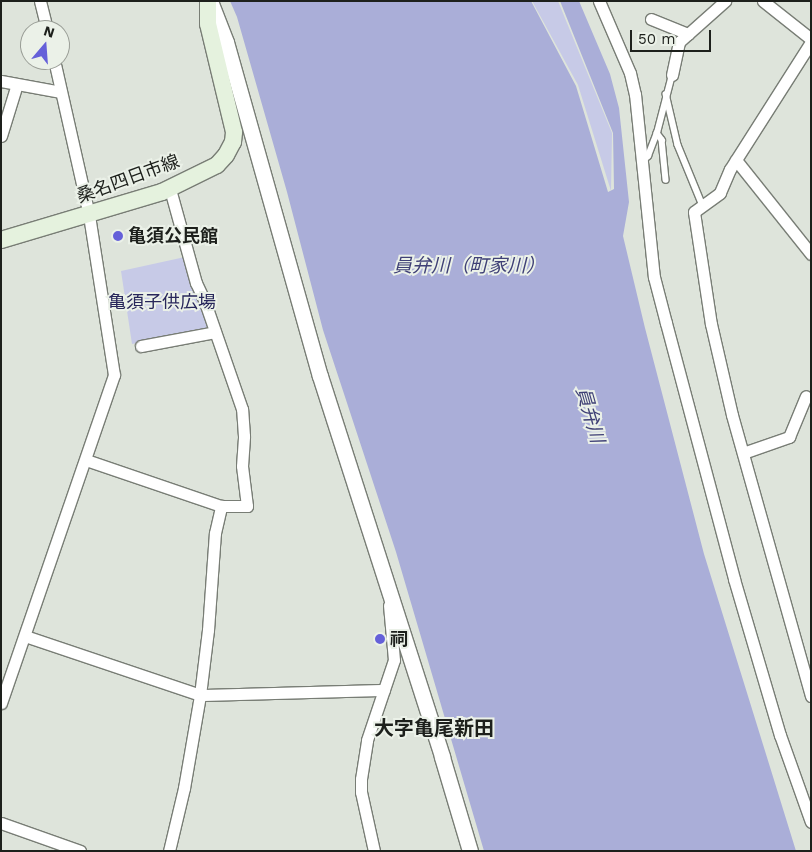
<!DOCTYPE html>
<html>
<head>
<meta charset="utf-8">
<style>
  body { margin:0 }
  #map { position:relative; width:812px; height:852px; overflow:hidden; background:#dee4db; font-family:"Work Sans","Noto Sans JP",sans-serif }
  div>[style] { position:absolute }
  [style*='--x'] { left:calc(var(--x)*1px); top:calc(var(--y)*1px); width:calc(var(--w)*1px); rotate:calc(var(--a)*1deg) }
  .green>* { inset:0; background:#c7cae7 }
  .water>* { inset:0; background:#aaaed8 }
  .roads { filter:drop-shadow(1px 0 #787d75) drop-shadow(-1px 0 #787d75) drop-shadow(0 1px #787d75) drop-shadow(0 -1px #787d75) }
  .service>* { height:5.5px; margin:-2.75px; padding:0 2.75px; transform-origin:2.75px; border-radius:2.75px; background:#fff }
  .minor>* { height:11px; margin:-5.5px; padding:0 5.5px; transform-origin:5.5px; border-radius:5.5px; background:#fff }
  .tertiary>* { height:15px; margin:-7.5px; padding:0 7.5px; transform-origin:7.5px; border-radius:7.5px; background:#fff }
  .secondary>* { height:16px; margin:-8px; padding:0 8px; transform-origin:8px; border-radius:8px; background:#e5f2de }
  .dots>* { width:14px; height:14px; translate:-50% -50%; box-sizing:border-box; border:2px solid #ebf1e8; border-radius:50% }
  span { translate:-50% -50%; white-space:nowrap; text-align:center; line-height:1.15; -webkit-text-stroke:4px #ebf1e8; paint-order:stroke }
  .street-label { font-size:18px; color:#1d201c }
  .poi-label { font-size:18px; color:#1d201c; font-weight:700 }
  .left { translate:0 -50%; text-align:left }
  .park-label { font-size:18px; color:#28275b }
  .water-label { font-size:19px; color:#3f4076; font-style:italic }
  .quarter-label { font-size:20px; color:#1d201c; font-weight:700 }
  .frame { position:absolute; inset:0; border:2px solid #1d201c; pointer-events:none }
  .north { position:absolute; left:20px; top:20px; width:50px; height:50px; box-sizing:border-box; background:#ebf1e8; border:1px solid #999d96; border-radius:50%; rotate:18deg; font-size:14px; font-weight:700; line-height:20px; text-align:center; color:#1d201c }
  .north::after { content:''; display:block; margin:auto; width:18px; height:22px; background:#6560d9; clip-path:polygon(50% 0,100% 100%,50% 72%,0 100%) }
  .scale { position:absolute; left:630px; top:30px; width:81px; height:22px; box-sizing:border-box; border:2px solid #1d201c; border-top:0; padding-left:6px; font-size:15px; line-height:18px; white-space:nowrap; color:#1d201c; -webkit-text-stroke:4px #ebf1e8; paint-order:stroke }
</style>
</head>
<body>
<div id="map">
  <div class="green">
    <div style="clip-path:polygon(532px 1px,558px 1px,612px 133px,611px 191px,578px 85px)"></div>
    <div style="clip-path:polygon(185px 257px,209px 324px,205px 330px,132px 344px,121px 271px)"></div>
  </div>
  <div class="water">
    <div style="clip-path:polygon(230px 1px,531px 1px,576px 86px,608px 192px,614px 189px,613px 133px,560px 1px,579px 1px,610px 74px,619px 108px,629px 202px,623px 236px,645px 328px,704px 554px,796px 851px,484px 851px,396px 552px,323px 330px,287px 192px,237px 17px)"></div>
  </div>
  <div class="roads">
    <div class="service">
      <div style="--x:666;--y:94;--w:52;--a:76.8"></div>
      <div style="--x:678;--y:145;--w:66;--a:67.7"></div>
      <div style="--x:657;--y:133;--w:9;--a:54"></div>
      <div style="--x:662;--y:140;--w:40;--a:84.3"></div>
      <div style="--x:643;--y:161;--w:7;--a:-45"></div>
      <div style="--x:648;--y:156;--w:25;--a:-69"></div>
      <div style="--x:657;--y:133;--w:60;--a:-75.5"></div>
    </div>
    <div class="minor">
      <div style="--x:40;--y:1;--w:30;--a:76"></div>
      <div style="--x:599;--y:1;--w:78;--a:66.7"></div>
      <div style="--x:630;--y:73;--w:22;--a:77"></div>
      <div style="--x:635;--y:94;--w:184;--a:84.1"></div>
      <div style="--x:654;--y:277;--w:48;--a:75.4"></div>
      <div style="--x:666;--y:323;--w:265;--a:75.1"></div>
      <div style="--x:734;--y:579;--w:163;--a:73.6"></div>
      <div style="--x:780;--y:735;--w:92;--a:70.4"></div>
      <div style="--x:763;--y:1;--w:61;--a:38.4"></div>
      <div style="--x:651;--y:19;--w:40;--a:22"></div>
      <div style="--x:688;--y:34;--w:50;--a:-41.7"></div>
      <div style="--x:811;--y:42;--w:151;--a:122.5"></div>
      <div style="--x:730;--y:169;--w:26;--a:113"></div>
      <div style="--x:720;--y:193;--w:32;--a:144"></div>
      <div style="--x:694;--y:212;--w:113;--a:81.4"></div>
      <div style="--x:711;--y:324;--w:93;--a:77"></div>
      <div style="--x:732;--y:415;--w:292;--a:74.3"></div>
      <div style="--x:672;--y:75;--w:34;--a:-78"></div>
      <div style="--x:679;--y:42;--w:12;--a:-42"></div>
      <div style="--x:1;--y:81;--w:61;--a:10.4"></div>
      <div style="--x:1;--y:136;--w:54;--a:-72.9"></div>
      <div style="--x:736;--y:160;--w:120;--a:51.4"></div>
      <div style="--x:141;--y:346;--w:75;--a:-10.7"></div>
      <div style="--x:743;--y:453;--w:49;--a:-19.2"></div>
      <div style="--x:789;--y:437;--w:44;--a:-67.5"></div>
      <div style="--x:86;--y:460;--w:143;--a:18.8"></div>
      <div style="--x:221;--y:506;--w:26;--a:0"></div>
      <div style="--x:247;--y:506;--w:40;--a:-97.1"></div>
      <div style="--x:242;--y:466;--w:30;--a:-86"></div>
      <div style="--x:244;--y:436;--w:27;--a:-94"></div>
      <div style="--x:242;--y:409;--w:113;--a:-109.1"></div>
      <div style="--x:205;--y:302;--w:21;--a:-115"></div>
      <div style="--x:196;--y:283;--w:98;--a:-105.5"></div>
      <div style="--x:25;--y:636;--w:185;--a:18.6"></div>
      <div style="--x:200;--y:695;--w:184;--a:-1.6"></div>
      <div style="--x:1;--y:703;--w:347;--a:-71"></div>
      <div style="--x:114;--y:375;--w:162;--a:-98.9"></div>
      <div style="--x:89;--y:215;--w:159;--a:-102.7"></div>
      <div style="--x:1;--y:823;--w:84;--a:19.5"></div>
      <div style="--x:169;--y:851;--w:65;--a:-76.6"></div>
      <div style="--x:184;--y:788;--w:94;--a:-80.2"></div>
      <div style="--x:200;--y:695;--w:65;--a:-83"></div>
      <div style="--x:208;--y:630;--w:97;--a:-85.9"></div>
      <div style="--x:215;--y:533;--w:28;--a:-77"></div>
      <div style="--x:374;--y:851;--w:60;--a:-102.4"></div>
      <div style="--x:361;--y:792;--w:13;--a:-90"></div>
      <div style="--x:361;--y:779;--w:39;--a:-81"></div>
      <div style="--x:367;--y:740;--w:84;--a:-71.4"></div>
      <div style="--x:394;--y:660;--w:55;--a:-95.2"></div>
    </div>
    <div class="tertiary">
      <div style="--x:210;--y:1;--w:44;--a:68.7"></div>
      <div style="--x:226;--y:42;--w:347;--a:74.3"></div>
      <div style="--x:320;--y:376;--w:400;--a:72.2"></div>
      <div style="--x:442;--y:757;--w:98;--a:73.4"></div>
    </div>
    <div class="secondary">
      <div style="--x:1;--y:240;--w:168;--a:-16.6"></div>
      <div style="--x:162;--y:192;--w:61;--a:-26.1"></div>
      <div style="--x:217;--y:165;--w:13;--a:-48"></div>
      <div style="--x:226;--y:155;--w:15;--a:-62"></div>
      <div style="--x:233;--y:142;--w:10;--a:-84"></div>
      <div style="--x:234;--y:132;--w:111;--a:-103.5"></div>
      <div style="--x:208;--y:24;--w:23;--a:-90"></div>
    </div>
  </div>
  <div class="dots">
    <div style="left:118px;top:236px;background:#6560d9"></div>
    <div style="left:380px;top:639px;background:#6560d9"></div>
  </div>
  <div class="street-label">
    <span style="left:128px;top:179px;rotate:-20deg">桑名四日市線</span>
  </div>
  <div class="poi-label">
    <span class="left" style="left:128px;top:236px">亀須公民館</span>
    <span class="left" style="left:390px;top:639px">祠</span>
  </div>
  <div class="park-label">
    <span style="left:162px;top:302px">亀須子供広場</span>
  </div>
  <div class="water-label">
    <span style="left:469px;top:266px">員弁川（町家川）</span>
    <span style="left:590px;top:415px;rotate:74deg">員弁川</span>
  </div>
  <div class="quarter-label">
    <span style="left:434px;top:728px">大字亀尾新田</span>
  </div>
  <div class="frame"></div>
  <div class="north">N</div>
  <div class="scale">50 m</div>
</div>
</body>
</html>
